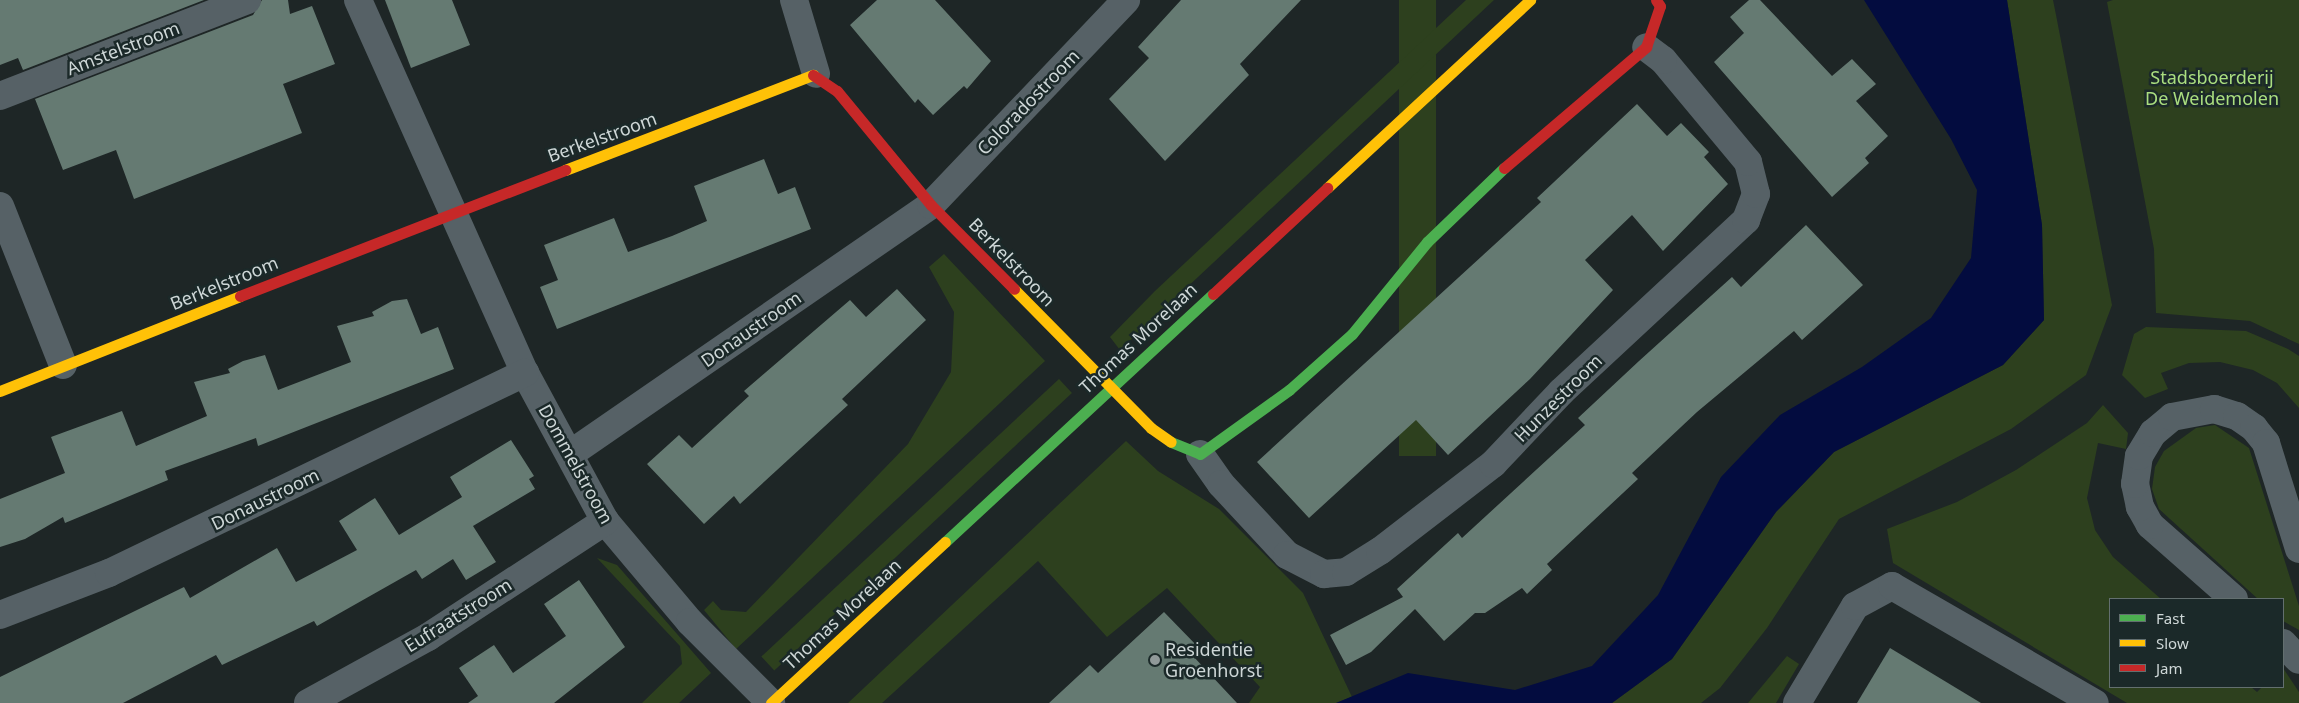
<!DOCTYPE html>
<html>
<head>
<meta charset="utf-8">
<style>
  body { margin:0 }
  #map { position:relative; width:2299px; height:703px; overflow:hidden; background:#1e2626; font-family:"Noto Sans",sans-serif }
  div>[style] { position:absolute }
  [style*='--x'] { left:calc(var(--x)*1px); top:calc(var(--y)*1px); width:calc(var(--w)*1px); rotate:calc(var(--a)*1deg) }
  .green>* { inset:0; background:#2d401e; transform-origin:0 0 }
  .water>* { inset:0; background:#030c3f }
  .building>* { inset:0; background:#657a72 }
  .street>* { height:28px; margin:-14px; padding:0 14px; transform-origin:14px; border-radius:14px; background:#566166 }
  .fast>* { height:11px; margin:-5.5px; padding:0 5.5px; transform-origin:5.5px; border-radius:5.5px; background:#4caf50 }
  .slow>* { height:11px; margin:-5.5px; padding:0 5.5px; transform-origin:5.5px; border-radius:5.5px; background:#ffc107 }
  .jam>* { height:11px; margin:-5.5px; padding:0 5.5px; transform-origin:5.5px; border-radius:5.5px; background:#c62828 }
  .dots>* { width:14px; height:14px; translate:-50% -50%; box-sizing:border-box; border:2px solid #1b2929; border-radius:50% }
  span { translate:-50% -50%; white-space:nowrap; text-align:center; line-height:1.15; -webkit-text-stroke:5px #1b2929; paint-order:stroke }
  .street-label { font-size:18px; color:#ced7d7 }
  .park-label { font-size:18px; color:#aade7f }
  .poi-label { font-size:18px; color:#ced7d7 }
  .left { translate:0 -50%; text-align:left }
  .legend { position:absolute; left:2109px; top:598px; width:175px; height:90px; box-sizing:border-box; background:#1b2929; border:1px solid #636f6f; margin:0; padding:6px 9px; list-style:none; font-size:15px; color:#ced7d7 }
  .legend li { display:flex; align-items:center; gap:10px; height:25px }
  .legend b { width:25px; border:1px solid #636f6f }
</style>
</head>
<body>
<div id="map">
  <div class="green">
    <div style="left:1399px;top:0;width:37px;height:456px"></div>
    <div style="clip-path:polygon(1466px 0,1494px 0,1120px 350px,1110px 337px,1155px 291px)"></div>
    <div style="clip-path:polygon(2007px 0,2053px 0,2056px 15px,2112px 305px,2086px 375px,2011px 429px,1839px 519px,1767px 628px,1720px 688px,1701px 703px,1612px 703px,1672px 659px,1776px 512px,1834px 452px,2003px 365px,2044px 320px,2042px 225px)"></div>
    <div style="clip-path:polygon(2113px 0,2299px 0,2299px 344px,2250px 321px,2156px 313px,2154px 249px,2107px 2px)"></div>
    <div style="clip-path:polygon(944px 254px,1045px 361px,736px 649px,704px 610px,713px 601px,721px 610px,746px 612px,908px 444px,951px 372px,954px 312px,929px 267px)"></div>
    <div style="clip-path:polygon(2146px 327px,2246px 331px,2288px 349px,2299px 356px,2299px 408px,2277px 383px,2253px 370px,2220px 362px,2189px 363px,2161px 373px,2168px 389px,2145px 398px,2122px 375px,2134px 334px)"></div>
    <div style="left:1059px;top:379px;width:19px;height:407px;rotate:47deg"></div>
    <div style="clip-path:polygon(2103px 405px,2128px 433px,2126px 449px,2098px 443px,2087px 498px,2095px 530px,2113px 557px,2161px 599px,2110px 599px,2110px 687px,2251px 687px,2257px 692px,2262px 687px,2283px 687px,2283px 668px,2299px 692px,2299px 703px,2127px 703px,1893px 563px,1887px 529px,1957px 502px,2016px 470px,2087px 423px)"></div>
    <div style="clip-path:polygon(2215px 425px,2249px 448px,2299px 606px,2299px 630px,2283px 621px,2283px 599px,2258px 599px,2159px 509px,2152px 489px,2155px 467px,2164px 451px,2196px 428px)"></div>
    <div style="clip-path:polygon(1126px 441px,1158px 471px,1219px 509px,1303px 593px,1352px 697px,1336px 703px,1249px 703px,1260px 687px,1167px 588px,1107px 637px,1038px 561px,882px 703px,848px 703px)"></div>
    <div style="clip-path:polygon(597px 558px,617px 565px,711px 673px,679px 703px,642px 703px,682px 664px,680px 646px)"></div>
    <div style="clip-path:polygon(1787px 656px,1799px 664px,1776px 703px,1748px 703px)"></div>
  </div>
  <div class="water">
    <div style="clip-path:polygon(1864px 0,2007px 0,2042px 225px,2044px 320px,2003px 365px,1834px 452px,1776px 512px,1672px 659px,1612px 703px,1336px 703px,1408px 673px,1515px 690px,1592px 666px,1658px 595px,1721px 477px,1780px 415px,1862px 367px,1931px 318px,1971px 258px,1977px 190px,1951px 139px)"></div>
  </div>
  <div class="building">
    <div style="clip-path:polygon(0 0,204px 0,23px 70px,18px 58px,0 65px)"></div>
    <div style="clip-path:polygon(262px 0,288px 0,290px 14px,312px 6px,335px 64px,283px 84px,302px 133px,134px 199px,116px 150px,63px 170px,35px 99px,253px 15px)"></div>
    <div style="clip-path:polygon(385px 0,452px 0,470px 45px,411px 68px)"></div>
    <div style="clip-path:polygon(877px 0,935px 0,991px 61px,967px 89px,964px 86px,933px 115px,918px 99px,915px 103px,850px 25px)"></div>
    <div style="clip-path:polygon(1181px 0,1301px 0,1240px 64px,1249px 75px,1165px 161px,1109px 99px,1149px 58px,1138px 47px)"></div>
    <div style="clip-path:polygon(1749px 0,1760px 0,1832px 76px,1852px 59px,1876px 84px,1856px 101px,1888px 136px,1865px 158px,1869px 163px,1832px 197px,1714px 62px,1744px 33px,1730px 17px)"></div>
    <div style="clip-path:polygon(1637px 104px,1667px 136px,1681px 123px,1709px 152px,1704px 157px,1728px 184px,1663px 251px,1632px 215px,1585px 260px,1613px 290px,1530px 379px,1448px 455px,1416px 420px,1309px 518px,1257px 462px,1541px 202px,1537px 198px)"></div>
    <div style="clip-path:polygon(764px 159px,778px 194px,795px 187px,811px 229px,557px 329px,540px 287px,558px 280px,544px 245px,614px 218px,628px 252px,672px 236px,707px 221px,694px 186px)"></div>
    <div style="clip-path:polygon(1806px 225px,1863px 285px,1802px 340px,1794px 331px,1697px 412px,1632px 473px,1638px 479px,1547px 564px,1552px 570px,1527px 594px,1522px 588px,1485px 613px,1475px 613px,1444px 641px,1415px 609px,1371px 652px,1346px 665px,1330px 635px,1403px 597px,1397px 589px,1458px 533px,1462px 538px,1585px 425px,1578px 418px,1639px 361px,1732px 277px,1741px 287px)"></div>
    <div style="clip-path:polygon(897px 289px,926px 320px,842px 399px,848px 405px,740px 504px,734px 496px,704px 524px,647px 464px,679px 435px,692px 448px,749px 396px,744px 391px,850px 300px,866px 317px)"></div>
    <div style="clip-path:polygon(407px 299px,421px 334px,438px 327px,454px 369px,258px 446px,256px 438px,165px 471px,168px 480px,65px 523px,63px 517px,25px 539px,0 547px,0 499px,65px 473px,51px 437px,122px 411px,136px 446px,207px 416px,194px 382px,230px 373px,228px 369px,243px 361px,265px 355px,278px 390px,351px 362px,337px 326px,374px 316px,372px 312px,392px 301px)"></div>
    <div style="clip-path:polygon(511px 440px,534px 476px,529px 479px,535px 489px,473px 526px,496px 562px,466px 580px,453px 559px,422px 579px,416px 570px,317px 626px,314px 621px,222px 665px,216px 655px,123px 703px,0 703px,0 677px,184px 587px,190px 598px,277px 548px,296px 582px,357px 550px,339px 521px,375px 498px,399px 535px,462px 497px,450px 477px)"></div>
    <div style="clip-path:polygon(579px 580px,625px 647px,554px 703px,468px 703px,478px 696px,459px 668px,494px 645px,513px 673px,566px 636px,544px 604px)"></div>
    <div style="clip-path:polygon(1164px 612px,1200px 649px,1193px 656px,1237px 703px,1049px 703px,1090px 665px,1098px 673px)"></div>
    <div style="clip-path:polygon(1890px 648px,1981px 703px,1857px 703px)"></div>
  </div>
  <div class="street">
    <div style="--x:358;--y:0;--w:409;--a:65.9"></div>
    <div style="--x:525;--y:373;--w:168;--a:61.6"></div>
    <div style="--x:605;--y:521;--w:132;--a:49.9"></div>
    <div style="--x:690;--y:622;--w:115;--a:45"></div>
    <div style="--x:794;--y:0;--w:77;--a:73.4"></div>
    <div style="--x:0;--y:96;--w:265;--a:-21.2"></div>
    <div style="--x:0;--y:206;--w:171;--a:68.4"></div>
    <div style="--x:570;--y:454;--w:439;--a:-34.6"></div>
    <div style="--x:931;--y:205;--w:283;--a:-46.4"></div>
    <div style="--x:1200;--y:454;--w:37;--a:55"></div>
    <div style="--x:1221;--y:484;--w:97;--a:47.1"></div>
    <div style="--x:1287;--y:555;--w:42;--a:27.2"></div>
    <div style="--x:1324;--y:574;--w:22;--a:-5"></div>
    <div style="--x:1346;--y:572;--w:40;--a:-32"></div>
    <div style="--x:1380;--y:551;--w:143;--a:-37.6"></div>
    <div style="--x:1493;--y:464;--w:99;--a:-46.6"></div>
    <div style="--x:1561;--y:392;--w:253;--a:-42.9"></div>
    <div style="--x:1746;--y:220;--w:28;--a:-69"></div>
    <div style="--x:1756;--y:194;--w:33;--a:-104"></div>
    <div style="--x:1748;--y:162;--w:133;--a:-129.8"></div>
    <div style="--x:1663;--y:60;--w:21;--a:-143"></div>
    <div style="--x:2234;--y:599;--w:112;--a:-138.6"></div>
    <div style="--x:2150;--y:525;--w:21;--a:-119"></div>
    <div style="--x:2140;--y:507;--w:24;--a:-102"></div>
    <div style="--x:2135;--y:484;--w:28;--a:-82"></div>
    <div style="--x:2139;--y:456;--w:27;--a:-59"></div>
    <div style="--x:2153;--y:433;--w:25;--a:-40"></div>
    <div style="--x:2172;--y:417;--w:43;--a:-10.8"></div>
    <div style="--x:2214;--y:409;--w:24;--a:17"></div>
    <div style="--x:2237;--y:416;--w:21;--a:35"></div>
    <div style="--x:2254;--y:428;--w:19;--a:51"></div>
    <div style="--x:2266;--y:443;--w:111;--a:72.7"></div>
    <div style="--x:0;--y:615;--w:117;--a:-21.1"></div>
    <div style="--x:109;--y:573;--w:462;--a:-25.7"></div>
    <div style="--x:2283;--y:643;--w:23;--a:47"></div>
    <div style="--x:308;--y:703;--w:137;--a:-28.8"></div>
    <div style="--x:428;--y:637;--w:212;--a:-33.2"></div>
    <div style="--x:1797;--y:703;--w:113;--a:-59.1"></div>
    <div style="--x:1855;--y:606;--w:42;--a:-28.4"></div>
    <div style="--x:1892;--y:586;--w:234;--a:30"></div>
  </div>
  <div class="fast">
    <div style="--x:1171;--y:442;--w:31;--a:22"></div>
    <div style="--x:1200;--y:454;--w:110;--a:-35.7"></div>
    <div style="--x:1289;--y:390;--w:84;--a:-41.6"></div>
    <div style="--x:1352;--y:334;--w:119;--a:-50.8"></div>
    <div style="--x:1427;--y:242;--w:107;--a:-43.9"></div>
    <div style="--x:945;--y:542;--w:365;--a:-42.8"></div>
  </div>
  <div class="slow">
    <div style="--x:565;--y:170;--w:266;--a:-21"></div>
    <div style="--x:1327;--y:188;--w:277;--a:-42.8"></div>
    <div style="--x:1014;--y:289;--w:195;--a:45.4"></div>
    <div style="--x:1151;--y:428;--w:24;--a:35"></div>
    <div style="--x:0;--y:391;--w:258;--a:-21.6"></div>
    <div style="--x:771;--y:703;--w:237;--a:-42.8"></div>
  </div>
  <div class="jam">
    <div style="--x:813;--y:75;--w:29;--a:34"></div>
    <div style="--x:837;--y:91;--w:148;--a:50.5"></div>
    <div style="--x:931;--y:205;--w:118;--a:45.3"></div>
    <div style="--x:1504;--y:168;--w:187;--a:-40.4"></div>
    <div style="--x:1646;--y:47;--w:43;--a:-71.1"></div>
    <div style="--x:1660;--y:6;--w:7;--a:-124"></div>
    <div style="--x:1213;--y:294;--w:156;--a:-42.9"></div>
    <div style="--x:240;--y:296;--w:349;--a:-21.2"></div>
  </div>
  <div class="dots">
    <div style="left:1155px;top:660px;background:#909999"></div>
  </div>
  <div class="street-label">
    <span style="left:123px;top:48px;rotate:-21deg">Amstelstroom</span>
    <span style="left:1028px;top:102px;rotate:-46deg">Coloradostroom</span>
    <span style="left:602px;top:137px;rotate:-20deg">Berkelstroom</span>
    <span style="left:1012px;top:262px;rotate:46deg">Berkelstroom</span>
    <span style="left:224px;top:283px;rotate:-22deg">Berkelstroom</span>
    <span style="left:751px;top:329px;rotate:-35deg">Donaustroom</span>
    <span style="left:1138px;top:338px;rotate:-43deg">Thomas Morelaan</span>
    <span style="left:1558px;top:398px;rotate:-45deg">Hunzestroom</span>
    <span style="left:576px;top:464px;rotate:61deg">Dommelstroom</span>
    <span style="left:265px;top:499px;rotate:-26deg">Donaustroom</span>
    <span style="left:842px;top:614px;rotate:-43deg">Thomas Morelaan</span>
    <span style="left:458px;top:615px;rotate:-32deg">Eufraatstroom</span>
  </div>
  <div class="park-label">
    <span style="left:2212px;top:88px">Stadsboerderij<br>De Weidemolen</span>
  </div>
  <div class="poi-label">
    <span class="left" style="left:1165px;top:660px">Residentie<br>Groenhorst</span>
  </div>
  <ul class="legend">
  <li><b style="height:6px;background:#4caf50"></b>Fast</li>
  <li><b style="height:6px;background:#ffc107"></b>Slow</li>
  <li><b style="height:6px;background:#c62828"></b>Jam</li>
  </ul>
</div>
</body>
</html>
